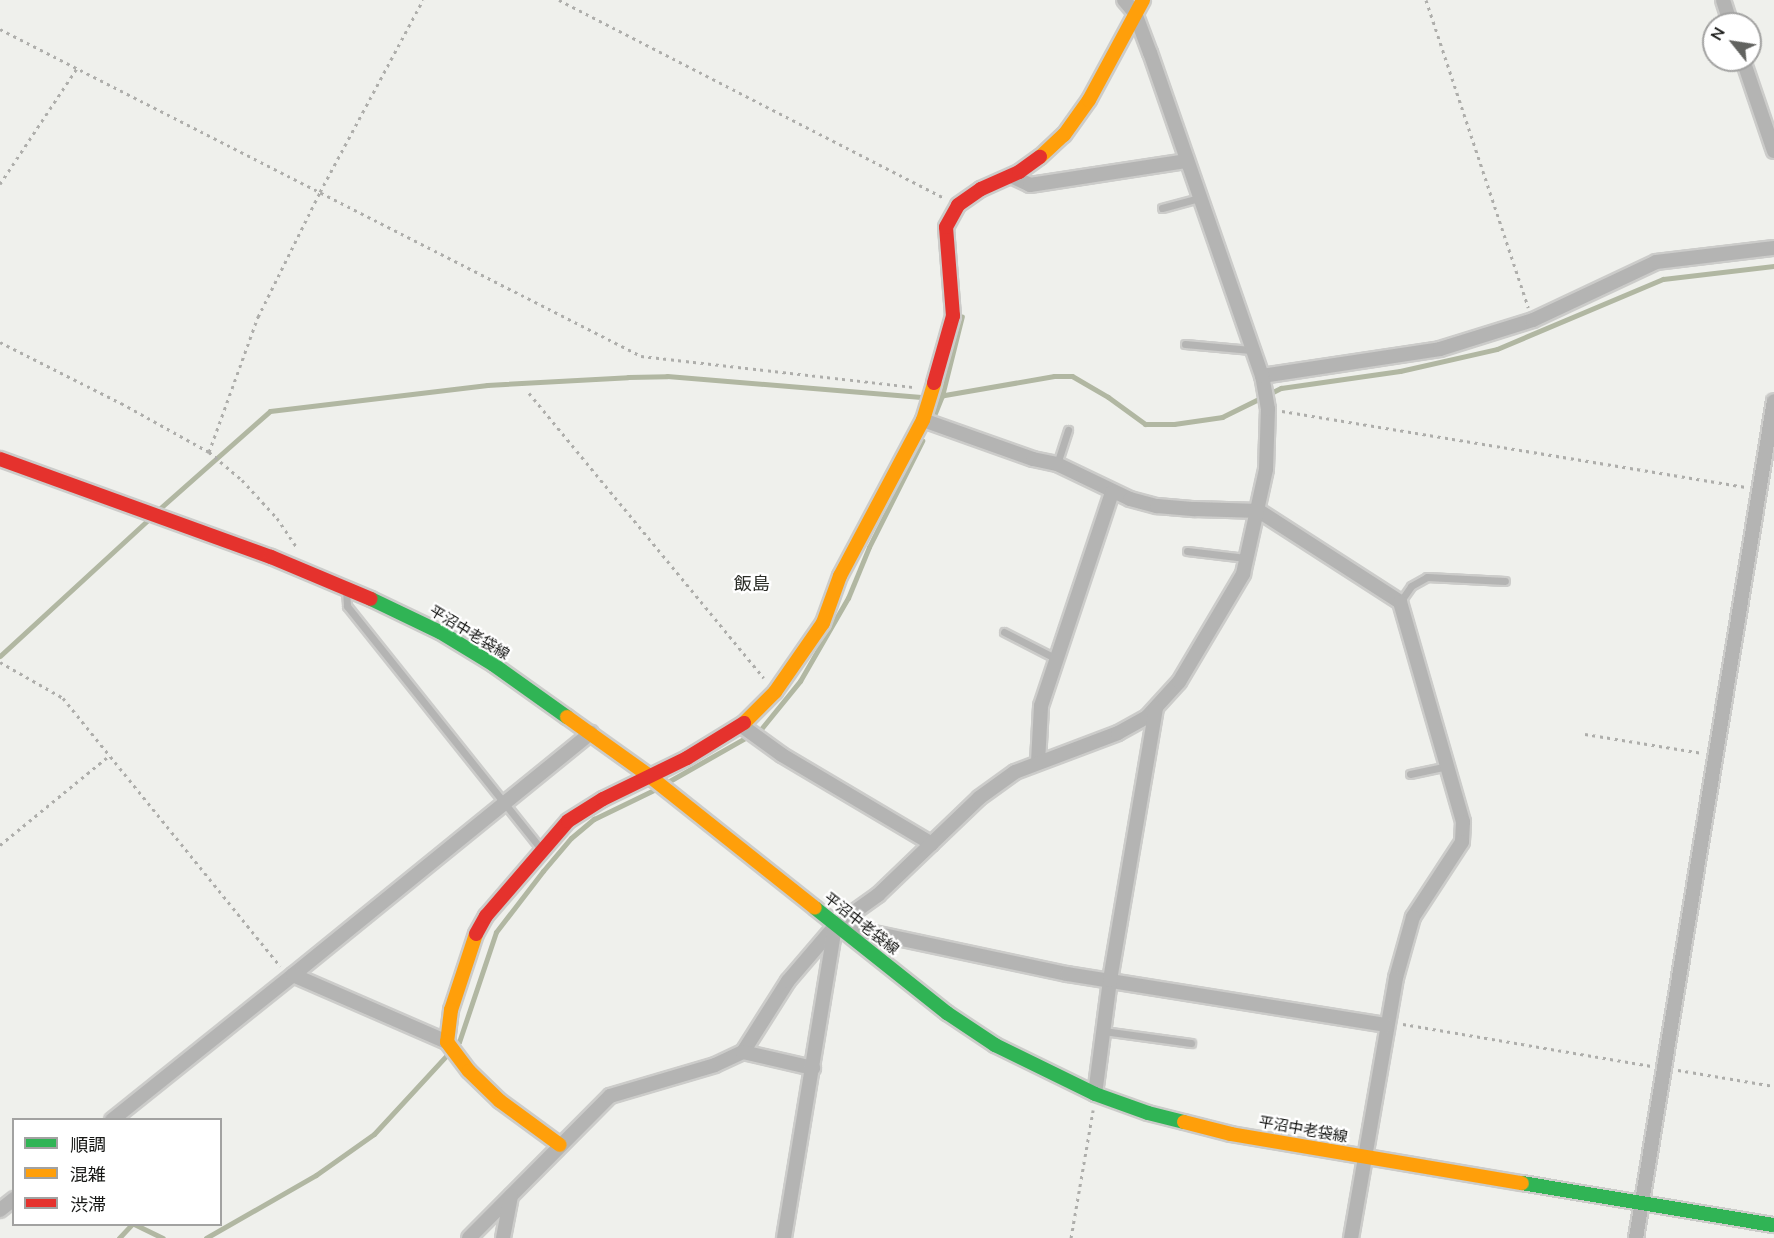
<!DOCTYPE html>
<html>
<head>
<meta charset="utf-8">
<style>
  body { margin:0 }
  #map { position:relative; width:1774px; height:1238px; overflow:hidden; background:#eff0ec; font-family:"Nunito Sans","Noto Sans JP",sans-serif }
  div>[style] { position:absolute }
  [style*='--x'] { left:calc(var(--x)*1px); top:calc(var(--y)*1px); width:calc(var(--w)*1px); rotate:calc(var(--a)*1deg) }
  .stream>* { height:5px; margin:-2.5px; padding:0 2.5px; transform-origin:2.5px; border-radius:2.5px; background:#b1b7a2 }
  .path>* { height:3px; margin-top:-1.5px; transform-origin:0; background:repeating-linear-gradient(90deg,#aeaeab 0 3px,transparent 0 7.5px) }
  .roads { filter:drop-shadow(2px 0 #ccccca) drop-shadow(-2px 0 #ccccca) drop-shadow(0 2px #ccccca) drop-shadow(0 -2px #ccccca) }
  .lane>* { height:7px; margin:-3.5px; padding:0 3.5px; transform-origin:3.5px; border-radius:3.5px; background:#b4b4b3 }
  .street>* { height:14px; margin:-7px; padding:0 7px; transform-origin:7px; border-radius:7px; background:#b4b4b3 }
  .fast>* { height:14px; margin:-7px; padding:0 7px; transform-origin:7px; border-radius:7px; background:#30b455 }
  .slow>* { height:14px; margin:-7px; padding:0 7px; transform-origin:7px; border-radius:7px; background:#ff9f0a }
  .jam>* { height:14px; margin:-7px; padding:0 7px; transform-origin:7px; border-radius:7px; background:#e5322d }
  span { translate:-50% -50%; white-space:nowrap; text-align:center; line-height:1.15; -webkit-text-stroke:4.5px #fff; paint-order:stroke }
  .street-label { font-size:15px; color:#161715 }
  .quarter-label { font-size:18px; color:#2b2d27 }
  .legend { position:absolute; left:12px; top:1118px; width:210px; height:108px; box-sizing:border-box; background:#fff; border:2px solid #a2a2a1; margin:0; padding:8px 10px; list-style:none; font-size:18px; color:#161715 }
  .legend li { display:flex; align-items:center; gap:12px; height:30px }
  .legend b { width:30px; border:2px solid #a2a2a1 }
  .north { position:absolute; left:1702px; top:12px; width:60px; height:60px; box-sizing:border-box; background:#fff; border:2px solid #a2a2a1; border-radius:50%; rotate:300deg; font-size:16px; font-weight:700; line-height:24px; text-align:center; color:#161715 }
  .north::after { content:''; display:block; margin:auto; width:21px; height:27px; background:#626360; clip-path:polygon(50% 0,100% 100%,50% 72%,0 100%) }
</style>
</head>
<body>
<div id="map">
  <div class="stream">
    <div style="--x:933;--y:397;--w:123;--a:-9.8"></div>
    <div style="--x:1054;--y:376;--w:18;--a:0"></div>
    <div style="--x:1072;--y:376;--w:42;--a:30.3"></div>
    <div style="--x:1108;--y:397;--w:46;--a:36.1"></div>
    <div style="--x:1145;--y:424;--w:29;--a:0"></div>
    <div style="--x:1174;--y:424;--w:49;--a:-8.3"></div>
    <div style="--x:1222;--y:417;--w:66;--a:-26.2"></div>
    <div style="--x:1281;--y:388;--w:120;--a:-8.1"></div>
    <div style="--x:1400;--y:371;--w:99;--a:-12.8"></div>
    <div style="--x:1497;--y:349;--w:180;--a:-22.9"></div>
    <div style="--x:1663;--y:279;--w:112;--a:-6.7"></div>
    <div style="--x:935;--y:413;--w:18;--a:-68"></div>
    <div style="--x:942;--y:396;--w:82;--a:-76"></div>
    <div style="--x:158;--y:510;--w:149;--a:-41.5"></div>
    <div style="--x:270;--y:411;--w:219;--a:-6.8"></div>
    <div style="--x:487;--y:385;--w:141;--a:-3.2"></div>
    <div style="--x:628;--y:377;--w:39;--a:-1"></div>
    <div style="--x:667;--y:376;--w:258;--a:4.7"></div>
    <div style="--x:0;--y:656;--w:202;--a:-42.6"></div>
    <div style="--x:666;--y:783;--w:109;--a:-29.6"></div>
    <div style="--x:761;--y:729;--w:62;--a:-50.9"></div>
    <div style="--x:800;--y:681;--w:96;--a:-60"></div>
    <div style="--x:848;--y:598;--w:55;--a:-67.6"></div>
    <div style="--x:869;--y:547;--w:119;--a:-63.4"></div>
    <div style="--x:134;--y:1224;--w:32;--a:26"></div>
    <div style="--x:119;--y:1238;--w:19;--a:-47"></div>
    <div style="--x:206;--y:1238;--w:127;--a:-29.8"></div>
    <div style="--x:316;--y:1175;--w:71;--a:-35.3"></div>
    <div style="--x:374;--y:1134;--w:125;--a:-47.3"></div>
    <div style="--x:459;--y:1042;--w:116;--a:-71.4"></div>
    <div style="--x:496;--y:932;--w:77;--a:-52.4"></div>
    <div style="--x:543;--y:871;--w:43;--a:-49.7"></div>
    <div style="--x:571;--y:838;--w:30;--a:-40"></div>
    <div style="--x:594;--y:819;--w:71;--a:-25.8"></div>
  </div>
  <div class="path">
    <div style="--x:559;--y:0;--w:433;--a:27.2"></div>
    <div style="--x:1426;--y:0;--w:324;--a:71.6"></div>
    <div style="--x:0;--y:29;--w:720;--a:27.03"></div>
    <div style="--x:641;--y:356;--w:275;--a:6.5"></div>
    <div style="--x:0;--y:184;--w:139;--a:-56.4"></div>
    <div style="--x:0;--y:342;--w:136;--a:26.8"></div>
    <div style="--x:121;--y:403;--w:101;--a:29.1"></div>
    <div style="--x:209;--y:452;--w:43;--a:40.3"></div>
    <div style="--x:242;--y:480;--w:52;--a:47.4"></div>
    <div style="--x:277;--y:518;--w:36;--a:56"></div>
    <div style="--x:529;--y:393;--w:369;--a:50.5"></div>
    <div style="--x:1282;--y:411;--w:470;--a:9.3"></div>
    <div style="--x:209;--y:452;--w:144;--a:-70.1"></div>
    <div style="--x:258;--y:317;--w:140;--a:-63.6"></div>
    <div style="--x:320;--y:192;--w:218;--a:-61.8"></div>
    <div style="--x:0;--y:662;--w:73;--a:29.7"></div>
    <div style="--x:63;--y:698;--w:345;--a:51"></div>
    <div style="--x:1585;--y:734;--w:119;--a:9.2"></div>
    <div style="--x:0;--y:845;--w:142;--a:-39.3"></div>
    <div style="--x:1403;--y:1024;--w:252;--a:9.6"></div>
    <div style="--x:1678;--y:1070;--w:97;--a:9.5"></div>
    <div style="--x:1071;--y:1238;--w:130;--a:-80.2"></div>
  </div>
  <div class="roads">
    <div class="lane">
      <div style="--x:1162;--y:208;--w:38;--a:-15"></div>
      <div style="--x:1185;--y:344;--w:66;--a:5.2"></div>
      <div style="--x:1057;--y:464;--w:36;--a:-72"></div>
      <div style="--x:1187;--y:551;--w:59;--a:6.8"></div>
      <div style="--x:346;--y:590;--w:16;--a:86"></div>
      <div style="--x:347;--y:606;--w:311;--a:51.4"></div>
      <div style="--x:1400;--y:602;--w:19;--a:-55"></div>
      <div style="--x:1411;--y:586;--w:18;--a:-29"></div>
      <div style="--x:1427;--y:577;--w:78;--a:2.9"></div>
      <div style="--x:1004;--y:632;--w:59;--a:27"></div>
      <div style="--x:1410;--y:774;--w:38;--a:-12"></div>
      <div style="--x:1103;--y:1031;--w:89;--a:7.8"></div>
    </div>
    <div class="street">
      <div style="--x:1723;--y:0;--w:25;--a:72"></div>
      <div style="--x:1743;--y:60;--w:96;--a:71.2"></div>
      <div style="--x:1011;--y:176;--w:21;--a:25"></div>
      <div style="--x:1030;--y:185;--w:159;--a:-8.7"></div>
      <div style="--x:1262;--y:376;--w:180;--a:-8.6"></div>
      <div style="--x:1440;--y:349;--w:97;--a:-17.3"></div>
      <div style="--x:1533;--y:320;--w:136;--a:-25.2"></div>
      <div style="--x:1656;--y:262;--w:119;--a:-6.8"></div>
      <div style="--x:923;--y:420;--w:117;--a:19.5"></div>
      <div style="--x:1033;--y:459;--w:25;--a:12"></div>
      <div style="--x:1057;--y:464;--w:81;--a:25.6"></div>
      <div style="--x:1130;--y:499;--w:28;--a:15"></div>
      <div style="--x:1157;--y:506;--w:38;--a:5"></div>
      <div style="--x:1195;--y:509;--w:64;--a:1.8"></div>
      <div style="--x:1259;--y:511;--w:168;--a:32.8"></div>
      <div style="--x:1400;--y:602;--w:229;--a:74"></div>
      <div style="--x:1463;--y:822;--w:20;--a:93"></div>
      <div style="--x:1462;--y:842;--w:90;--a:123.2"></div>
      <div style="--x:1413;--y:917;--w:63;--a:105.6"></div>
      <div style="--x:1396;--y:978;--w:264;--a:99.8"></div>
      <div style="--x:742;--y:726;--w:49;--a:35.9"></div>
      <div style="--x:782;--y:755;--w:174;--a:30.7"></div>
      <div style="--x:1038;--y:762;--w:56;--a:-86.9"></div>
      <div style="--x:1041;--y:706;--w:225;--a:-71.6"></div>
      <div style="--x:841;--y:926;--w:231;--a:12"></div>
      <div style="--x:1067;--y:974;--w:323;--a:9.1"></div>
      <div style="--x:293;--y:975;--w:384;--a:-39.1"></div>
      <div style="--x:743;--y:1052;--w:84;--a:-57.6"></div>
      <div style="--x:788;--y:981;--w:74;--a:-49.4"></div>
      <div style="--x:836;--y:925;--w:52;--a:-35.5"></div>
      <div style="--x:878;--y:895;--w:140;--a:-43.8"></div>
      <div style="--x:979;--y:798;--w:44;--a:-35.8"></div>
      <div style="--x:1015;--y:772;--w:110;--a:-20.7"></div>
      <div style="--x:1118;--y:733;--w:33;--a:-29"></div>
      <div style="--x:1147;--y:717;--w:47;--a:-47.6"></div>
      <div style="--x:1179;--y:682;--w:126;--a:-59.3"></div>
      <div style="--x:1243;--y:574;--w:107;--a:-77.6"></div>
      <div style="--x:1266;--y:469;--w:60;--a:-88.1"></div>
      <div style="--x:1268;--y:409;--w:34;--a:-100"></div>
      <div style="--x:1262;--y:376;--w:342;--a:-109.1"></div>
      <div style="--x:1150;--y:53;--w:43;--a:-110.6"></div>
      <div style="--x:1135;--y:13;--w:17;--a:-130"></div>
      <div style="--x:1095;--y:1094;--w:115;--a:-82.5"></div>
      <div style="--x:1110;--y:980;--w:276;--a:-80.4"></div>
      <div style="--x:112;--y:1120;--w:232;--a:-38.7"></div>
      <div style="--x:293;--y:975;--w:168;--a:23.5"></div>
      <div style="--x:0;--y:1210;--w:18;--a:-38"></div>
      <div style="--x:469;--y:1238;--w:200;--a:-45.2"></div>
      <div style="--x:610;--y:1096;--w:109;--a:-16.4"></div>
      <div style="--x:715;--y:1065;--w:31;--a:-25"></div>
      <div style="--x:743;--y:1052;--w:72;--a:12.9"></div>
      <div style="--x:503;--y:1238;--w:43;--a:-79.2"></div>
      <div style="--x:784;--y:1238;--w:316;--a:-80.7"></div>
      <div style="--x:1636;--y:1238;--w:848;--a:-80.64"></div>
    </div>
    <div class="fast">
      <div style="--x:371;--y:599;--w:76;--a:25.6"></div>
      <div style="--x:440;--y:632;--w:63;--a:31.4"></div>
      <div style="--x:494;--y:665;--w:90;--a:35.5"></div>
      <div style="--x:815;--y:908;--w:169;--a:38.5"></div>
      <div style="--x:947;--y:1013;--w:58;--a:33.7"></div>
      <div style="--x:995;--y:1045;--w:111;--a:26.1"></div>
      <div style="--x:1095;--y:1094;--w:56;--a:19.7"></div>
      <div style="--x:1148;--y:1113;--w:37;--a:14"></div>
      <div style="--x:1522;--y:1183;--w:255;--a:9.5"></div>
    </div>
    <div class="slow">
      <div style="--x:1040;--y:157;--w:33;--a:-43"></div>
      <div style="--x:1064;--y:135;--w:43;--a:-54.5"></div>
      <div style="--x:1089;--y:100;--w:114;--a:-61.6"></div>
      <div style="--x:567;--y:717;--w:100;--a:35.6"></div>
      <div style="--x:648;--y:775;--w:213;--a:38.5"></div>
      <div style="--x:744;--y:723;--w:44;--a:-45"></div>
      <div style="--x:775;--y:692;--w:84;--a:-55.2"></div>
      <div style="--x:823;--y:623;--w:50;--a:-70.1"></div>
      <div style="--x:840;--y:576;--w:177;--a:-62"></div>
      <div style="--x:923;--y:420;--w:39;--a:-73"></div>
      <div style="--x:476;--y:934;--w:80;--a:108.2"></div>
      <div style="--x:451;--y:1010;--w:32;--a:97"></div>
      <div style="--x:447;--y:1042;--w:36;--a:53"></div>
      <div style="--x:469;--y:1071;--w:43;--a:44.1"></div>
      <div style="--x:500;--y:1101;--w:74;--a:36.3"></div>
      <div style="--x:1184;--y:1122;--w:49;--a:14.3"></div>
      <div style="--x:1231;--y:1134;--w:295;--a:9.6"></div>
    </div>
    <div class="jam">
      <div style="--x:934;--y:383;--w:70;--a:-74.2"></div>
      <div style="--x:953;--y:316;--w:89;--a:-94.5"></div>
      <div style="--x:946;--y:227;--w:25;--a:-61"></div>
      <div style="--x:958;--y:205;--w:28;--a:-35"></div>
      <div style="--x:981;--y:189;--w:42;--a:-24.1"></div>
      <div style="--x:1019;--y:172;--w:26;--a:-36"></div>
      <div style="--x:0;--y:459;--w:288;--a:19.9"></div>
      <div style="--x:271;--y:557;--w:108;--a:22.8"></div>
      <div style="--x:476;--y:934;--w:21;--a:-61"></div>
      <div style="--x:486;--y:916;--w:125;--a:-49.2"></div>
      <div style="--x:568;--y:821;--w:41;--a:-32.2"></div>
      <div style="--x:603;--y:799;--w:93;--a:-26"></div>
      <div style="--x:687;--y:758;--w:67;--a:-31.6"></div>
    </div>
  </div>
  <div class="street-label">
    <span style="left:469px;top:633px;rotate:31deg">平沼中老袋線</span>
    <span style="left:861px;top:924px;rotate:38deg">平沼中老袋線</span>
    <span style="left:1303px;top:1130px;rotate:10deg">平沼中老袋線</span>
  </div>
  <div class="quarter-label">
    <span style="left:752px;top:584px">飯島</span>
  </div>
  <ul class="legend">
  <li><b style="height:8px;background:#30b455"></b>順調</li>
  <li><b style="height:8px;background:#ff9f0a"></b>混雑</li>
  <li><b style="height:8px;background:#e5322d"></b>渋滞</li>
  </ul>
  <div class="north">N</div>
</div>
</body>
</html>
